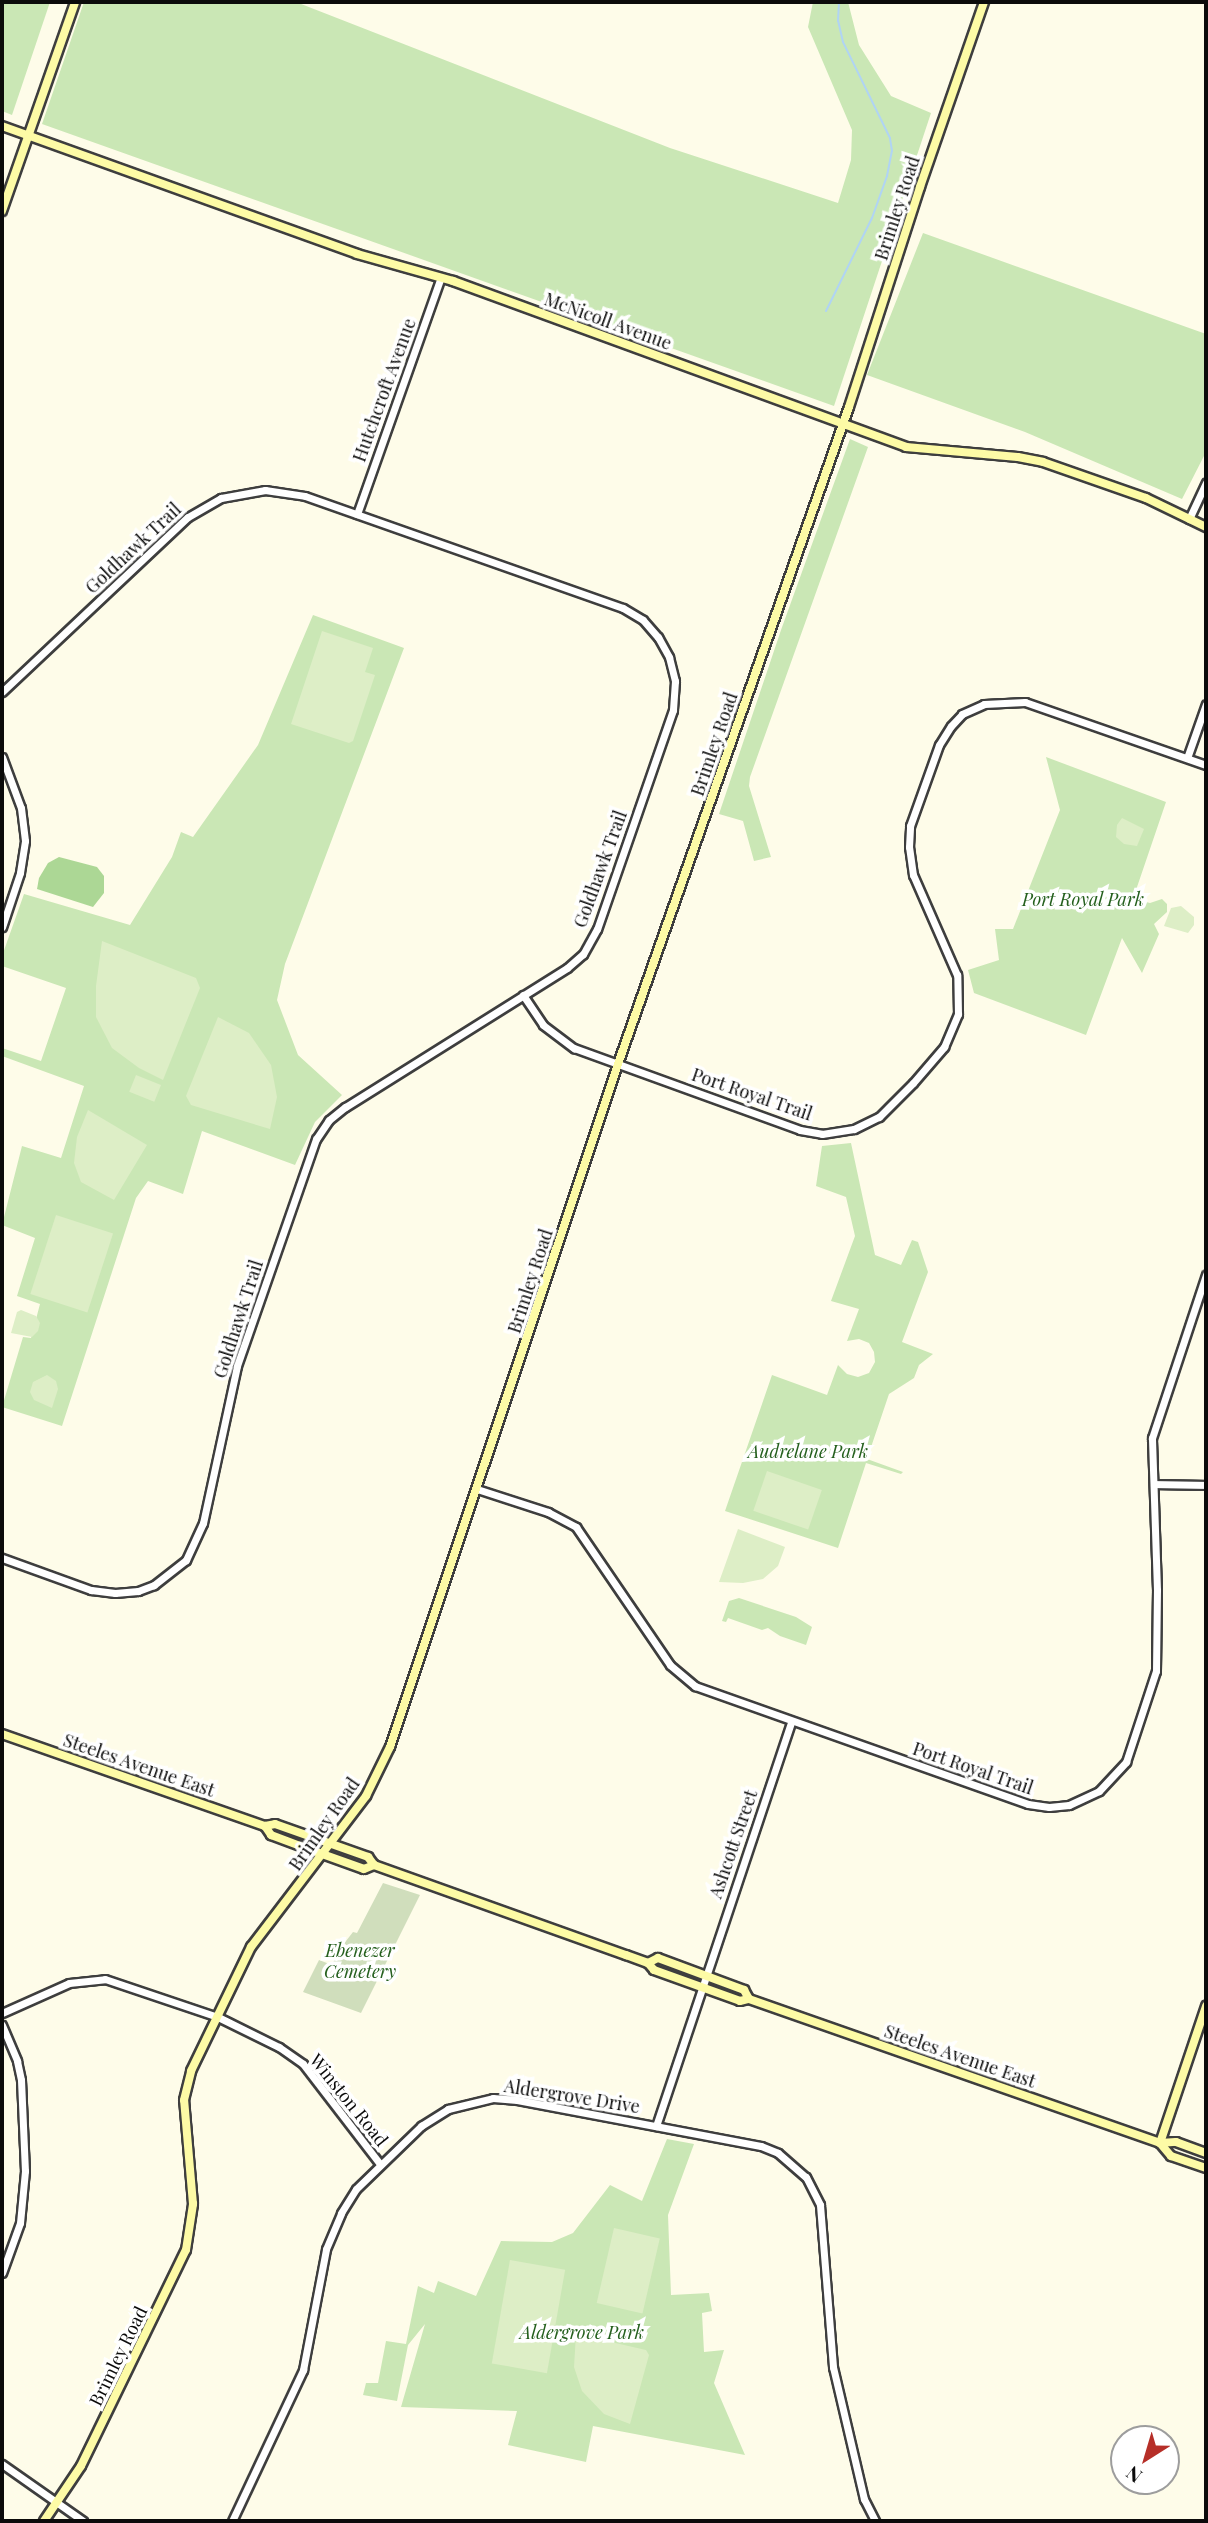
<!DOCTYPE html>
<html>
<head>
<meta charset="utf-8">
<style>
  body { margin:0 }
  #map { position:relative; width:1208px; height:2523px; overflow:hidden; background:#fefce9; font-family:"Playfair Display",serif }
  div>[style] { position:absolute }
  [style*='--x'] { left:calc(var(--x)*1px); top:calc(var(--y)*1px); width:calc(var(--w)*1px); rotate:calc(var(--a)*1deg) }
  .green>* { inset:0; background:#cae7b5 }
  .forest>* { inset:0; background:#acd795 }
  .cemetery>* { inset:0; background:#d0debc }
  .pitch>* { inset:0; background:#ddeec6; transform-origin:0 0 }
  .stream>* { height:2px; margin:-1px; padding:0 1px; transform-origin:1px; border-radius:1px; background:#b0d4f4 }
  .roads { filter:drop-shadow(2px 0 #3e3e3e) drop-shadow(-2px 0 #3e3e3e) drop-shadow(0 2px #3e3e3e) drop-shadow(0 -2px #3e3e3e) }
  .tertiary>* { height:7px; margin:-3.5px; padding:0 3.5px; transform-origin:3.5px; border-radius:3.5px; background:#fff }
  .secondary>* { height:8px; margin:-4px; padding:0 4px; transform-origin:4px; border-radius:4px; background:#fdfba6 }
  span { translate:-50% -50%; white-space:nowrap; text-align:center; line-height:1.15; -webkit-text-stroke:7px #fff; paint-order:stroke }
  .street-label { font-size:18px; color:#0b0b0b }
  .park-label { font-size:18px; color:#25601e; font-style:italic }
  .frame { position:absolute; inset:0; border:4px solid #0b0b0b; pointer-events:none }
  .north { position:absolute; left:1110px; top:2425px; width:70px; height:70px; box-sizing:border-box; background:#fff; border:2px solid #9d9d9d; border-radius:50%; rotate:217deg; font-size:19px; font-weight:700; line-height:28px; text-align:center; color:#0b0b0b }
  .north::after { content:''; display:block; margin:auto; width:24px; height:32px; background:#b62f28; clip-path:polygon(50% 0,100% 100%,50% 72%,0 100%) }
</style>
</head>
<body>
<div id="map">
  <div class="green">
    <div style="clip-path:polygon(2px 2px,50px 2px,12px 115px,2px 111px)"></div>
    <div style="clip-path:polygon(84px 2px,296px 2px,670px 148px,838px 203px,851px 160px,852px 130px,808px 27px,813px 2px,848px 2px,859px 45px,891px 96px,931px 113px,834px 406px,42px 124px)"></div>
    <div style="clip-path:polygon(923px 233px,1206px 334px,1206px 452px,1182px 499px,1025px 432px,867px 375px)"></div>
    <div style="clip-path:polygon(850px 439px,868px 447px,750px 777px,749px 786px,771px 857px,754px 861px,743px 821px,719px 814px,781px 630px)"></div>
    <div style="clip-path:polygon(313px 615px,404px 648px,285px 964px,277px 1000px,298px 1055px,342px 1095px,315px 1122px,295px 1165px,202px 1131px,183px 1194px,148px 1181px,136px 1198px,62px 1426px,2px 1407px,23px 1337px,31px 1338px,40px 1304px,17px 1296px,35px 1238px,2px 1225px,22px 1146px,61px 1158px,84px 1086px,2px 1056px,2px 1048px,41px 1061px,66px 988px,2px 966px,2px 956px,24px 894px,130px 925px,172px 857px,181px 832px,193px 837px,258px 745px)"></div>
    <div style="clip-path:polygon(1046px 757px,1166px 802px,1136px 890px,1142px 901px,1150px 903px,1162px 899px,1167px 904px,1167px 912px,1154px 924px,1159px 934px,1142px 973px,1122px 938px,1086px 1035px,974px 993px,968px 970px,999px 960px,995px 929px,1013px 929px,1060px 810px)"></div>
    <div style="clip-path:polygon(851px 1143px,875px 1255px,901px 1265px,912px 1240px,918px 1242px,928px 1272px,902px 1342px,933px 1354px,919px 1365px,914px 1378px,889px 1394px,867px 1459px,903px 1472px,901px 1474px,866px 1463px,838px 1548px,725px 1511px,772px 1375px,827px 1395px,838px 1365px,847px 1374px,858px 1377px,869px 1373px,875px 1362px,874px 1352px,869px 1343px,859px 1339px,847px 1341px,859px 1309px,831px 1301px,855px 1236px,846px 1197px,816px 1186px,822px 1146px)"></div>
    <div style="clip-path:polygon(739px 1598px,796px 1617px,812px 1627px,806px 1645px,780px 1636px,768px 1628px,762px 1630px,728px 1618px,726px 1622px,722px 1621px,729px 1601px)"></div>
    <div style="clip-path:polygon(667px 2139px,694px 2144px,668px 2215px,671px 2295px,709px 2293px,712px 2311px,702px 2313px,704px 2352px,724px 2350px,714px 2383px,745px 2455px,593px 2426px,586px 2462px,508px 2445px,517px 2411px,401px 2407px,425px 2324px,408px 2345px,397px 2401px,363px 2395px,366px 2383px,378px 2383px,386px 2341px,406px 2344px,418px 2286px,434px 2293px,438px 2281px,476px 2296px,501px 2241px,552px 2242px,573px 2233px,610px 2185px,642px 2201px)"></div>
  </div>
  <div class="forest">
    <div style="clip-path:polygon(59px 857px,97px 867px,104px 876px,104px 893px,93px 907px,37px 889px,39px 878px,48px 863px)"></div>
  </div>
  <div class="cemetery">
    <div style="clip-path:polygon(383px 1883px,420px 1895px,361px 2013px,303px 1992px,319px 1960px,332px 1965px,339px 1950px,353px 1932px,357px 1933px)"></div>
  </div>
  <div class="pitch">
    <div style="clip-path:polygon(322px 631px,373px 648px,365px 672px,375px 675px,353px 741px,349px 743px,291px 724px)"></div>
    <div style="clip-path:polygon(1122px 818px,1144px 829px,1137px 846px,1124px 844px,1116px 837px,1117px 825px)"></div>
    <div style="clip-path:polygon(1181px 906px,1194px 917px,1194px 925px,1188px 933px,1164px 926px,1171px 908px)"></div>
    <div style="clip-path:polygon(102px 941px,196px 978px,200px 988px,163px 1080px,139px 1068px,112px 1048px,96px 1017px,96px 986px)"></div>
    <div style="clip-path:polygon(218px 1017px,249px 1033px,271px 1065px,277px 1097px,270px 1129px,191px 1105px,186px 1096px)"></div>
    <div style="left:136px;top:1075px;width:27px;height:18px;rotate:22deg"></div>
    <div style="clip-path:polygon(88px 1110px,147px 1145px,114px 1200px,81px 1182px,74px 1163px,77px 1137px)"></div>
    <div style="left:56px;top:1215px;width:60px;height:83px;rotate:18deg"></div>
    <div style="clip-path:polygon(21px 1310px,36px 1316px,40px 1323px,38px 1331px,32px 1337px,11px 1333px,17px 1312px)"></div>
    <div style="clip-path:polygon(47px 1375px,56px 1381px,58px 1389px,52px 1408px,34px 1400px,30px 1392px,33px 1382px)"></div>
    <div style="left:767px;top:1471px;width:58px;height:42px;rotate:19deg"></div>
    <div style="clip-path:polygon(738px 1529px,785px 1547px,778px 1566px,763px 1579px,743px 1583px,719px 1582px)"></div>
    <div style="left:614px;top:2228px;width:47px;height:77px;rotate:13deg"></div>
    <div style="left:510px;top:2260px;width:56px;height:105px;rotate:10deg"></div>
    <div style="clip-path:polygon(576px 2334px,646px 2350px,649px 2355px,630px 2424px,604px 2414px,582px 2391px,574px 2367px)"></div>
  </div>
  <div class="stream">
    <div style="--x:826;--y:311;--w:104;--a:-63.7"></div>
    <div style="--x:872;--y:218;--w:45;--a:-70.3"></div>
    <div style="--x:887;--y:176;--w:25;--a:-79"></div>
    <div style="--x:892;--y:151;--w:13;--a:-99"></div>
    <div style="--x:890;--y:138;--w:107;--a:-116.1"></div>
    <div style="--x:843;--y:42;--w:22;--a:-103"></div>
    <div style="--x:838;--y:21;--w:19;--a:-87"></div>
  </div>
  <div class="roads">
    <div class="tertiary">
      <div style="--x:357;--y:514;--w:251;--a:-70.5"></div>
      <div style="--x:1189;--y:519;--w:40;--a:-65"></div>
      <div style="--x:2;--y:692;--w:255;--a:-43.3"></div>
      <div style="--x:188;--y:517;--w:38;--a:-30"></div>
      <div style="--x:221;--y:498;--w:45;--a:-10.3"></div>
      <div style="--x:265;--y:490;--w:40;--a:8.5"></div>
      <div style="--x:305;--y:496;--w:337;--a:19.4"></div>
      <div style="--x:623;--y:608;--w:23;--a:31"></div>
      <div style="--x:643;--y:620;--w:23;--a:49"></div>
      <div style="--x:658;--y:637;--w:23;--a:61"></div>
      <div style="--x:669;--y:657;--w:25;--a:76"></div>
      <div style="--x:675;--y:681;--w:29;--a:94"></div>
      <div style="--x:673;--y:710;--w:232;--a:109.1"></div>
      <div style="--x:597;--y:929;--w:29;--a:119"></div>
      <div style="--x:583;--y:954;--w:21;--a:139"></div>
      <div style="--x:567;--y:968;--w:262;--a:147.9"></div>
      <div style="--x:345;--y:1107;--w:21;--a:141"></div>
      <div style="--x:329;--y:1120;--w:23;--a:124"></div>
      <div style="--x:316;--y:1139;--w:240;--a:109.2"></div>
      <div style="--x:237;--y:1366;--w:161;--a:102.2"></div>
      <div style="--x:203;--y:1523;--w:41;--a:114.7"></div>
      <div style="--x:186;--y:1560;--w:41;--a:142"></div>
      <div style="--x:154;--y:1585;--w:17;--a:159"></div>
      <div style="--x:138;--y:1591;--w:23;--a:175"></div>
      <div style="--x:115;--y:1593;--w:24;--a:-173"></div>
      <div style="--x:91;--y:1590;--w:95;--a:-160.2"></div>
      <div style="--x:2;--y:757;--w:54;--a:69.6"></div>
      <div style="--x:21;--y:808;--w:33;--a:83"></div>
      <div style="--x:25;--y:841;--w:32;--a:99"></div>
      <div style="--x:20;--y:873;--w:57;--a:108.4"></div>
      <div style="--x:1187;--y:758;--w:57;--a:-70.6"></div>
      <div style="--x:523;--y:995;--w:36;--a:56"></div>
      <div style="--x:543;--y:1025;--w:39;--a:37"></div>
      <div style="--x:574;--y:1048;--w:240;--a:19.9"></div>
      <div style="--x:800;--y:1130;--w:22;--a:10"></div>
      <div style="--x:822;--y:1134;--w:32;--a:-9"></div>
      <div style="--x:854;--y:1129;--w:28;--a:-26"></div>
      <div style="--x:879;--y:1117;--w:48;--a:-45"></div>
      <div style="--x:913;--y:1083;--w:48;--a:-49.3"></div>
      <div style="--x:944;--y:1047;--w:36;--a:-67"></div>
      <div style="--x:958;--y:1014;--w:39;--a:-91"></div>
      <div style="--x:957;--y:975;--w:109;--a:-113.7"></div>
      <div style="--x:913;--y:875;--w:28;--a:-98"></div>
      <div style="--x:909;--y:847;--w:21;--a:-87"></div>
      <div style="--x:910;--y:826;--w:86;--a:-70.3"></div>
      <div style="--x:939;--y:745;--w:22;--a:-58"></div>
      <div style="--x:951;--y:726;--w:16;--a:-47"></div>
      <div style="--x:962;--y:714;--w:24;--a:-24"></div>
      <div style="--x:984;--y:704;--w:41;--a:-2.8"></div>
      <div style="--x:1025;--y:702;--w:192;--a:19.2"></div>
      <div style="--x:1154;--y:1484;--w:52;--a:1.1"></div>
      <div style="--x:477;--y:1489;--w:75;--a:17.9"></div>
      <div style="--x:548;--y:1512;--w:32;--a:28"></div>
      <div style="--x:576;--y:1527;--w:167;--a:55.7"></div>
      <div style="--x:670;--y:1665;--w:33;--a:40"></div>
      <div style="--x:695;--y:1686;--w:353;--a:19.5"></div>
      <div style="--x:1028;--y:1804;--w:21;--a:8"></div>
      <div style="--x:1049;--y:1807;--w:20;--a:-6"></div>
      <div style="--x:1069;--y:1805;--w:33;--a:-25"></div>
      <div style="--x:1099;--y:1791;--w:40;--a:-47"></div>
      <div style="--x:1126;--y:1762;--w:96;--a:-71.8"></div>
      <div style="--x:1156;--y:1671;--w:81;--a:-89.3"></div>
      <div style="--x:1157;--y:1590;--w:152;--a:-91.9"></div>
      <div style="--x:1152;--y:1438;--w:172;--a:-71.7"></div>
      <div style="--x:2;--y:2013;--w:73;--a:-24.1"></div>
      <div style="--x:69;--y:1983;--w:36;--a:-6"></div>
      <div style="--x:105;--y:1979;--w:119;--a:18.6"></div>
      <div style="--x:218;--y:2017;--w:68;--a:26.2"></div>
      <div style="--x:279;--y:2047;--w:29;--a:35"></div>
      <div style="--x:303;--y:2064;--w:126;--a:52.4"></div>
      <div style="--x:2;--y:2025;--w:39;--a:67"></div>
      <div style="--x:17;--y:2061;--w:19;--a:78"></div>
      <div style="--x:21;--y:2080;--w:91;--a:87.5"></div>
      <div style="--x:25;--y:2171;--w:52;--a:95.5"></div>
      <div style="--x:20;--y:2223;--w:53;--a:109.8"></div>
      <div style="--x:656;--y:2126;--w:425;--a:-71.5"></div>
      <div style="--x:2;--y:2464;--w:99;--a:35.1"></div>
      <div style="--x:232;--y:2521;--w:167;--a:-64.8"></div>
      <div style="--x:303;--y:2370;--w:123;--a:-79.2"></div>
      <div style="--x:326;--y:2249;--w:39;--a:-67"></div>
      <div style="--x:341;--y:2213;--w:28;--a:-58"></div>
      <div style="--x:356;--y:2189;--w:91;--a:-44.1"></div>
      <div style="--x:421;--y:2126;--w:32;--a:-32"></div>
      <div style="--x:448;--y:2109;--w:46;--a:-13.7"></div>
      <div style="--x:493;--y:2098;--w:24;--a:5"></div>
      <div style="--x:517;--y:2100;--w:248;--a:10.7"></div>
      <div style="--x:761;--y:2146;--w:18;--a:22"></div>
      <div style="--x:778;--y:2153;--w:37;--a:41"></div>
      <div style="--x:806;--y:2177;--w:31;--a:63"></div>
      <div style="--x:820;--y:2205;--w:163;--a:85.4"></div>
      <div style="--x:833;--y:2367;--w:136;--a:76.8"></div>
      <div style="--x:864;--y:2499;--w:25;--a:63"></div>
    </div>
    <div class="secondary">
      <div style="--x:2;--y:126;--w:377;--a:19.8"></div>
      <div style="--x:357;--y:254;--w:100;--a:15.7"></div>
      <div style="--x:453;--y:281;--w:482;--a:20.1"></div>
      <div style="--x:906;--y:447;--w:112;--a:5.1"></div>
      <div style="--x:1018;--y:457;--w:25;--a:11"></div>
      <div style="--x:1043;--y:462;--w:109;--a:19.3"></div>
      <div style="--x:1146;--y:498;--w:67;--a:25.8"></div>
      <div style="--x:2;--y:211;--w:221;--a:-70.7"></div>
      <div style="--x:2;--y:1734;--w:279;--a:19.3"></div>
      <div style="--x:265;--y:1826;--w:10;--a:-11"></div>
      <div style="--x:275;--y:1824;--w:99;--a:19.5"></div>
      <div style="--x:368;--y:1857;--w:10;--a:53"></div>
      <div style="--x:374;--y:1865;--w:268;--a:19.7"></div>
      <div style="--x:626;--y:1955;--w:23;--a:20"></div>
      <div style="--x:648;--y:1963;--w:9;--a:49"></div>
      <div style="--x:654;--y:1970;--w:91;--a:19.8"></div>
      <div style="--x:740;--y:2001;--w:9;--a:-13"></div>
      <div style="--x:749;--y:1999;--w:435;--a:19.3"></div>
      <div style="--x:1160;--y:2143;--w:16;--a:-4"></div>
      <div style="--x:1176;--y:2142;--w:32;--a:20"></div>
      <div style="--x:265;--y:1826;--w:11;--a:56"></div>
      <div style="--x:271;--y:1835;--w:43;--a:20.6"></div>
      <div style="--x:311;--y:1850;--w:56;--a:19.7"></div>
      <div style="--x:364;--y:1869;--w:11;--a:-22"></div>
      <div style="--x:648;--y:1963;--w:11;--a:-27"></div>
      <div style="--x:658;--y:1958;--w:92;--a:20.4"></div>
      <div style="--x:744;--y:1990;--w:10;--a:61"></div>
      <div style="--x:1160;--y:2143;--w:145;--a:-71.4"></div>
      <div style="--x:1160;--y:2143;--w:17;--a:50"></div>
      <div style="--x:1171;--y:2156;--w:37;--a:19"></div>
      <div style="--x:44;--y:2521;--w:66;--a:-56.1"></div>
      <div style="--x:81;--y:2466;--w:240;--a:-64.1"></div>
      <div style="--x:186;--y:2250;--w:47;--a:-81.3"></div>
      <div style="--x:193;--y:2204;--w:104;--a:-94.9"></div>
      <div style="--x:184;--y:2100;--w:30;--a:-76"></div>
      <div style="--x:191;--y:2071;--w:138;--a:-64.2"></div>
      <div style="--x:251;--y:1947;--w:190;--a:-52.7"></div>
      <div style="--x:366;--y:1796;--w:55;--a:-63.9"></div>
      <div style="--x:390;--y:1747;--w:720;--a:-71.54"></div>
      <div style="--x:618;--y:1064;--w:696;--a:-70.63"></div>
      <div style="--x:849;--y:407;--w:231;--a:-72.1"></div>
      <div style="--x:920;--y:187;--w:196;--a:-70.9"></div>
    </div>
  </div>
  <div class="street-label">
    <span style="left:897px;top:208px;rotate:-72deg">Brimley Road</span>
    <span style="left:608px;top:321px;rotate:20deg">McNicoll Avenue</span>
    <span style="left:384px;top:390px;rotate:-70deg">Hutchcroft Avenue</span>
    <span style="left:133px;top:548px;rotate:-43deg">Goldhawk Trail</span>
    <span style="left:714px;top:744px;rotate:-71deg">Brimley Road</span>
    <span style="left:600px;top:869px;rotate:-70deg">Goldhawk Trail</span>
    <span style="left:752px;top:1094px;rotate:19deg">Port Royal Trail</span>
    <span style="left:530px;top:1281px;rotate:-72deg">Brimley Road</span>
    <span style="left:238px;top:1319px;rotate:-72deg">Goldhawk Trail</span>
    <span style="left:139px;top:1765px;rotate:19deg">Steeles Avenue East</span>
    <span style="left:973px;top:1768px;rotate:19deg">Port Royal Trail</span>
    <span style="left:324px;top:1824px;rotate:-55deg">Brimley Road</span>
    <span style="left:733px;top:1844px;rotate:-71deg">Ashcott Street</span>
    <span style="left:960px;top:2056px;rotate:19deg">Steeles Avenue East</span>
    <span style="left:572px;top:2096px;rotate:9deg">Aldergrove Drive</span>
    <span style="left:349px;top:2100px;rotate:51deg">Winston Road</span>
    <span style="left:118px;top:2356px;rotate:-64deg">Brimley Road</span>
  </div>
  <div class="park-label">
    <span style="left:1083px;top:899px">Port Royal Park</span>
    <span style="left:808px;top:1451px">Audrelane Park</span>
    <span style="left:360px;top:1961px">Ebenezer<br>Cemetery</span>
    <span style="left:582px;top:2332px">Aldergrove Park</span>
  </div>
  <div class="frame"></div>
  <div class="north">N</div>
</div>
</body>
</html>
